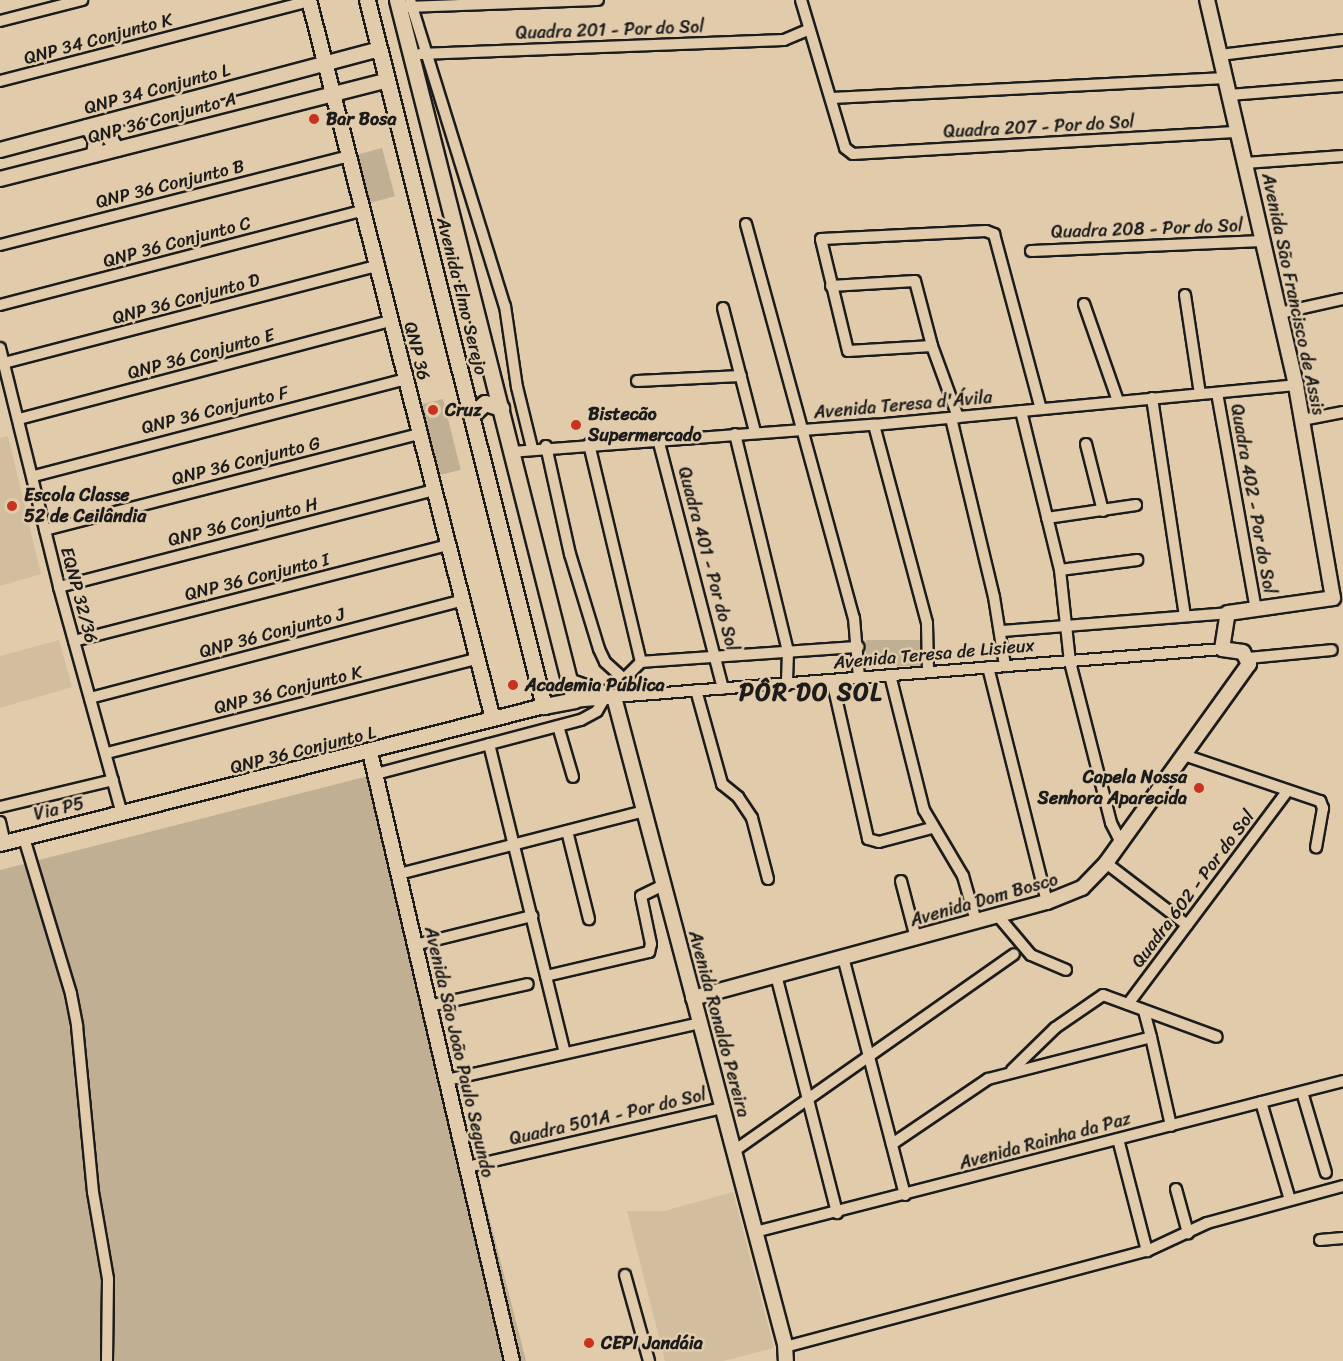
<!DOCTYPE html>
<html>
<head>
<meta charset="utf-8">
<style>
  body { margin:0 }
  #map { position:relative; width:1343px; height:1361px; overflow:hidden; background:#e1cbaa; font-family:Sriracha,sans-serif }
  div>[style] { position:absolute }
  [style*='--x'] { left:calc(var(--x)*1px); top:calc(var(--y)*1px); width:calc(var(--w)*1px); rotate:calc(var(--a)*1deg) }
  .built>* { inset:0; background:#d2bd9f }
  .green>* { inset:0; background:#c0af92; transform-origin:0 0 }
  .roads { filter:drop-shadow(2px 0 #1c1c1c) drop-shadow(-2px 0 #1c1c1c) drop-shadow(0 2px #1c1c1c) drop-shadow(0 -2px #1c1c1c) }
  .minor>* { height:10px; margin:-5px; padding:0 5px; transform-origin:5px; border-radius:5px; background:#e1cbaa }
  .tertiary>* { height:14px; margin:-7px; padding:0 7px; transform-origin:7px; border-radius:7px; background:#e1cbaa }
  .secondary>* { height:15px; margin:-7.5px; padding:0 7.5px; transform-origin:7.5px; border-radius:7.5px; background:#e1cbaa }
  .dots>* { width:16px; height:16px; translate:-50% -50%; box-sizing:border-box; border:3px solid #e1cbaa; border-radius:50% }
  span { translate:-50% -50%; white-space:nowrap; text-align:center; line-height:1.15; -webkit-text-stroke:5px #e1cbaa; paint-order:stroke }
  .street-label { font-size:18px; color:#1c1c1c }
  .poi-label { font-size:18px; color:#1c1c1c; font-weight:700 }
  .left { translate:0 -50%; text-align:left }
  .right { translate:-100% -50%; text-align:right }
  .district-label { font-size:24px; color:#1c1c1c; font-weight:700; letter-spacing:1.5px }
</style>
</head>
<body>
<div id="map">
  <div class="built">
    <div style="clip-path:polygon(8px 436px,41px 574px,0 586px,0 438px)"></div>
    <div style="clip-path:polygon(59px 640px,72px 687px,0 708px,0 656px)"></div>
    <div style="clip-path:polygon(733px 1192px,774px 1348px,723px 1361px,665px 1361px,627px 1211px,664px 1211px)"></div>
  </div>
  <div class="green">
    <div style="left:382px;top:148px;width:50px;height:29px;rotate:75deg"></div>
    <div style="left:443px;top:399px;width:73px;height:23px;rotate:76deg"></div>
    <div style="left:921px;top:640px;width:26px;height:55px;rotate:90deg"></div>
    <div style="clip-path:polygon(376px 774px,526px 1361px,0 1361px,0 870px)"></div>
  </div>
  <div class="roads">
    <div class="minor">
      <div style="--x:410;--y:0;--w:320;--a:72.8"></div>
      <div style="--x:505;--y:306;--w:82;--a:81.6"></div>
      <div style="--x:517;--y:387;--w:63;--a:76.2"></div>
      <div style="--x:801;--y:0;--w:154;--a:73.4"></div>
      <div style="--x:845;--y:148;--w:10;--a:37"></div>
      <div style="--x:853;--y:154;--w:386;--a:-3.3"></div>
      <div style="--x:405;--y:7;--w:193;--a:-2.1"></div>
      <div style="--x:0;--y:21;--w:85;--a:-14.4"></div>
      <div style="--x:420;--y:54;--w:364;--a:-2.2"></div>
      <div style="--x:784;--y:40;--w:26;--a:-23"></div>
      <div style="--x:1220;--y:55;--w:124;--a:-7"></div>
      <div style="--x:0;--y:81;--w:319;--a:-14.5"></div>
      <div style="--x:1229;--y:95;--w:114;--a:-4.5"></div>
      <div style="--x:832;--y:98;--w:394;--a:-2.9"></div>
      <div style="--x:1245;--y:163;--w:98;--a:-4.1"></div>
      <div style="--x:746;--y:224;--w:409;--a:74.7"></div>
      <div style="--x:854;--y:618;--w:60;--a:85.2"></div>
      <div style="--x:0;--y:245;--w:359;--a:-14.3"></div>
      <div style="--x:1031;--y:251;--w:232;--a:-2.5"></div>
      <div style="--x:831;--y:286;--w:84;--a:-3.4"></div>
      <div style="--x:915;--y:281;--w:67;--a:75.3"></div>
      <div style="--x:932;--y:346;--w:76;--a:69.9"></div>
      <div style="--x:1185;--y:295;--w:100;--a:81.4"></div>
      <div style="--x:1084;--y:304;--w:103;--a:70.7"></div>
      <div style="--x:0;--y:305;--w:374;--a:-14.6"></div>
      <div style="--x:723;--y:308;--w:128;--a:75.5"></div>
      <div style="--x:1280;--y:313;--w:65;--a:-12.5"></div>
      <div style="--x:932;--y:346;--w:84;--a:176.6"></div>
      <div style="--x:848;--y:351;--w:115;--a:-103.6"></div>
      <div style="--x:821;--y:239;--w:165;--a:-2.8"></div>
      <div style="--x:986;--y:231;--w:9;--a:21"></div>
      <div style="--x:994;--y:234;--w:181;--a:75"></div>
      <div style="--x:0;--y:348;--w:246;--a:76.1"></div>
      <div style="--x:59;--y:587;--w:236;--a:74.5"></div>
      <div style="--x:4;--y:363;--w:384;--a:-14.6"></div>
      <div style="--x:637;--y:381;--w:104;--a:-2.8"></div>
      <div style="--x:1217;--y:393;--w:220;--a:79.8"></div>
      <div style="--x:1152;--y:398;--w:220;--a:81.4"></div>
      <div style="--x:1021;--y:411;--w:164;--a:76.2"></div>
      <div style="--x:1060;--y:570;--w:93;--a:83.8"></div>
      <div style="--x:1070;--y:662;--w:166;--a:75.7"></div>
      <div style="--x:1111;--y:823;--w:22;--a:63"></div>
      <div style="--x:951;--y:418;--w:184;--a:76.5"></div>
      <div style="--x:994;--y:597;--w:70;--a:80.9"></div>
      <div style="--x:19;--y:419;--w:385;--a:-14.8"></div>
      <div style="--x:1302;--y:420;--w:42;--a:-11"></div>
      <div style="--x:874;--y:425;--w:205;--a:75"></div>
      <div style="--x:927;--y:623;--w:49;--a:88.8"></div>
      <div style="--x:735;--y:434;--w:224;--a:76.3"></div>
      <div style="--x:788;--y:652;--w:33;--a:92"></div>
      <div style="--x:658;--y:439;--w:258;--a:75.4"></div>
      <div style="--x:589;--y:444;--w:224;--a:76.6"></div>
      <div style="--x:1086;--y:444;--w:69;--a:75.8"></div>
      <div style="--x:546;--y:446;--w:111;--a:77.5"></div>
      <div style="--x:570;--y:554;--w:99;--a:73"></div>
      <div style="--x:599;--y:649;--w:14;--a:65"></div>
      <div style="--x:605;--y:662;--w:25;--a:42"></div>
      <div style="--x:624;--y:679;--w:16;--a:83"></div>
      <div style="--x:511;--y:452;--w:364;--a:-4.3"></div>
      <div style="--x:874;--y:425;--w:424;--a:-5.4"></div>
      <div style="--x:34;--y:476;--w:384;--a:-14.6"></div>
      <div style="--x:1047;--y:518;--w:90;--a:-8.3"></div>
      <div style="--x:45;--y:530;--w:387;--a:-14.4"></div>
      <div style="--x:1060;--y:570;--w:78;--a:-7.4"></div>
      <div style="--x:59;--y:587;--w:388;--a:-14.5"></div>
      <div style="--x:1001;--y:631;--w:228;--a:-4.5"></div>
      <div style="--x:74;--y:641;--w:387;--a:-14.4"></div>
      <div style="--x:1248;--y:658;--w:84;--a:-5.4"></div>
      <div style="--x:988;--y:667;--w:242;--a:75.9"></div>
      <div style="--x:890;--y:675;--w:139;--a:75.9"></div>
      <div style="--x:924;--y:810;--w:77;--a:59.4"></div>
      <div style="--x:963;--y:876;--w:47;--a:73.9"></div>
      <div style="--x:624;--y:679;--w:24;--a:-45"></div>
      <div style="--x:641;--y:662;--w:218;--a:-4"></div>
      <div style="--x:832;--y:680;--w:163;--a:77.2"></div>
      <div style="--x:868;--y:839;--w:11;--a:15"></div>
      <div style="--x:879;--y:842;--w:55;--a:-14.8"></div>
      <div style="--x:696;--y:690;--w:98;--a:74.5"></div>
      <div style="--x:722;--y:784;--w:21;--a:39"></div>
      <div style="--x:738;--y:797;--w:25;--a:56"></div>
      <div style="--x:752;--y:818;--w:63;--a:75.3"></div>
      <div style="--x:614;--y:697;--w:610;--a:-4.51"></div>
      <div style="--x:90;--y:698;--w:383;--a:-14.7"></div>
      <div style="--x:558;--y:726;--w:53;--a:73.6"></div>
      <div style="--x:489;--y:744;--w:318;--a:76.2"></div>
      <div style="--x:107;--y:753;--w:382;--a:-14.3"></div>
      <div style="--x:1184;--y:755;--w:144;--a:18.7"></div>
      <div style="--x:1320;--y:801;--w:8;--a:67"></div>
      <div style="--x:1323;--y:808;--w:40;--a:100"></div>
      <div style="--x:376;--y:774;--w:212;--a:-14.8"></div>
      <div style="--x:581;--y:720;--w:18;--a:-29"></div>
      <div style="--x:597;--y:711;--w:16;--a:-60"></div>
      <div style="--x:0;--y:807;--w:116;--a:-13.4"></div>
      <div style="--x:0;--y:822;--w:22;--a:77"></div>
      <div style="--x:567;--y:831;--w:91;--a:76"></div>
      <div style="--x:24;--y:838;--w:163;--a:73.2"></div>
      <div style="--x:71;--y:994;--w:33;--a:79"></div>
      <div style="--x:77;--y:1026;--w:167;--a:84.5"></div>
      <div style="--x:93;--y:1192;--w:88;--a:80.2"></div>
      <div style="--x:108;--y:1279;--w:82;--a:90.7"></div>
      <div style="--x:1106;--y:863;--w:102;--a:37.4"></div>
      <div style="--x:399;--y:874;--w:253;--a:-14.4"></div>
      <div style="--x:901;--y:881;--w:59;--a:75.3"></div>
      <div style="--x:998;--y:916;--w:51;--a:49.8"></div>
      <div style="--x:1031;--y:955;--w:38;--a:23"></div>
      <div style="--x:415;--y:945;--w:121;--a:-13.9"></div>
      <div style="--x:843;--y:957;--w:246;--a:75.4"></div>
      <div style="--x:776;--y:975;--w:246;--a:75.6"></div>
      <div style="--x:546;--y:976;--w:106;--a:-13.1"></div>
      <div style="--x:649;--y:952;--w:8;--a:-76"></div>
      <div style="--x:651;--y:944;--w:49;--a:-101.8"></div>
      <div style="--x:641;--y:896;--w:25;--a:-26"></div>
      <div style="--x:1128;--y:1004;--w:262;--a:-53.2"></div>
      <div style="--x:429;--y:1006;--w:101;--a:-12.5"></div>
      <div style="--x:1151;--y:1037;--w:91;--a:77.3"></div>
      <div style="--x:1012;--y:1070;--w:60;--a:-44.3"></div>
      <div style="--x:1055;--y:1028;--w:58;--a:-34.5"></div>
      <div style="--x:1103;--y:995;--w:121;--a:20.2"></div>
      <div style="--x:447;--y:1080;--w:259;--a:-12.7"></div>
      <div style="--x:1302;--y:1092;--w:84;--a:73.5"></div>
      <div style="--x:1261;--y:1102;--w:102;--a:73.5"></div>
      <div style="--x:1118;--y:1139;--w:116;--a:75.5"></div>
      <div style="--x:892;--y:1144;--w:116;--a:-34.1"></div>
      <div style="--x:988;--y:1079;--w:168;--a:-14.4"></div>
      <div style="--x:1151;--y:1037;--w:27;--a:-105"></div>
      <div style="--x:734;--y:1151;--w:342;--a:-35.1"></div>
      <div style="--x:467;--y:1167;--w:262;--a:-13"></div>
      <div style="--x:1176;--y:1189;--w:46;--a:74.7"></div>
      <div style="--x:755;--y:1232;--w:607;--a:-14.4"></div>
      <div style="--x:1320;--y:1240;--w:23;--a:-5"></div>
      <div style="--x:625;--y:1275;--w:89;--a:74.4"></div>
      <div style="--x:785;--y:1347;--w:375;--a:-14.9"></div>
      <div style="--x:1147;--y:1251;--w:66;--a:-25"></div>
      <div style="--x:1207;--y:1223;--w:141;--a:-15.2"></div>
    </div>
    <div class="tertiary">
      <div style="--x:309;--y:0;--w:742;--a:75.65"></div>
      <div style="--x:110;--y:121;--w:15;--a:98"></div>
      <div style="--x:108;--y:136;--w:16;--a:55"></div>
      <div style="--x:87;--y:127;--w:15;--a:53"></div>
      <div style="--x:96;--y:139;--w:16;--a:97"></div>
      <div style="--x:0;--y:150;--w:393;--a:-14.9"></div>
      <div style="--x:0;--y:179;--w:399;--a:-14.3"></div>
      <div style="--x:569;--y:681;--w:48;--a:19.6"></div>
      <div style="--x:614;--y:697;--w:669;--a:75.2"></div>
      <div style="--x:785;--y:1344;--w:17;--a:87"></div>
      <div style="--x:574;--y:700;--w:35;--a:-5"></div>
      <div style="--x:370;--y:752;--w:625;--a:76.87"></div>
      <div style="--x:0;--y:844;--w:561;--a:-14.23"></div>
      <div style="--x:693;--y:998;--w:367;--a:-15.2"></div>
      <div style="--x:1047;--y:902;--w:38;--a:-22"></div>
      <div style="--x:1082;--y:888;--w:35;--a:-46"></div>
      <div style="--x:1106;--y:863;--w:245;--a:-54.3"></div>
      <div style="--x:1249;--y:664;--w:13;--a:-117"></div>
      <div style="--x:1243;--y:652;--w:21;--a:-172"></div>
      <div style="--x:1222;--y:649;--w:36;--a:-81"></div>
      <div style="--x:1228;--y:613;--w:106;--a:-8.1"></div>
      <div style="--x:1333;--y:598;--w:216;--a:-99.9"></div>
      <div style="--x:1296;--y:385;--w:395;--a:-103"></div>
    </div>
    <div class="secondary">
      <div style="--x:367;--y:0;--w:728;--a:75.93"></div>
      <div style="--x:544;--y:706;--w:31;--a:-11"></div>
      <div style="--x:574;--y:700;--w:722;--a:-104.19"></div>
      <div style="--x:473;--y:414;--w:16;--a:-43"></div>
      <div style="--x:485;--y:403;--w:17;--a:17"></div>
    </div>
  </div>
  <div class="dots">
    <div style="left:314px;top:119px;background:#c8321e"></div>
    <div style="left:433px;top:410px;background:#c8321e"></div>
    <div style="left:576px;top:425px;background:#c8321e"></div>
    <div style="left:12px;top:506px;background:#c8321e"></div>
    <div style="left:513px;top:685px;background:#c8321e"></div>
    <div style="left:1199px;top:788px;background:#c8321e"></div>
    <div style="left:589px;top:1343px;background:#c8321e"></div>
  </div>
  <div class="street-label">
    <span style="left:610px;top:30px;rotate:-2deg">Quadra 201 - Por do Sol</span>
    <span style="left:98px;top:39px;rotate:-15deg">QNP 34 Conjunto K</span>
    <span style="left:157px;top:89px;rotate:-15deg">QNP 34 Conjunto L</span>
    <span style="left:162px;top:118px;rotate:-15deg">QNP 36 Conjunto A</span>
    <span style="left:1039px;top:127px;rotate:-3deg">Quadra 207 - Por do Sol</span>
    <span style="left:170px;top:184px;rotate:-14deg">QNP 36 Conjunto B</span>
    <span style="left:1147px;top:229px;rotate:-2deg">Quadra 208 - Por do Sol</span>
    <span style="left:177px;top:242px;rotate:-15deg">QNP 36 Conjunto C</span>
    <span style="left:1293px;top:294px;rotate:78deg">Avenida São Francisco de Assis</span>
    <span style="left:462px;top:296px;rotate:76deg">Avenida Elmo Serejo</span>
    <span style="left:186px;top:299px;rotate:-15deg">QNP 36 Conjunto D</span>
    <span style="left:417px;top:351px;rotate:76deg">QNP 36</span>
    <span style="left:201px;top:354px;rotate:-15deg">QNP 36 Conjunto E</span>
    <span style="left:903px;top:405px;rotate:-5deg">Avenida Teresa d'Ávila</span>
    <span style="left:215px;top:410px;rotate:-14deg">QNP 36 Conjunto F</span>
    <span style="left:246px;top:461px;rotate:-14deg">QNP 36 Conjunto G</span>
    <span style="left:1253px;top:499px;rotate:80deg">Quadra 402 - Por do Sol</span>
    <span style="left:243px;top:522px;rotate:-14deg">QNP 36 Conjunto H</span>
    <span style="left:708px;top:559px;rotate:75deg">Quadra 401 - Por do Sol</span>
    <span style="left:257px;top:577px;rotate:-14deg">QNP 36 Conjunto I</span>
    <span style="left:79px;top:595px;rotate:75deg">EQNP 32/36</span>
    <span style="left:272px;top:633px;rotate:-15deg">QNP 36 Conjunto J</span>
    <span style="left:934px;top:654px;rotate:-5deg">Avenida Teresa de Lisieux</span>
    <span style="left:288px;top:690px;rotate:-14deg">QNP 36 Conjunto K</span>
    <span style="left:303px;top:750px;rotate:-14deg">QNP 36 Conjunto L</span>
    <span style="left:59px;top:809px;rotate:-13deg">Via P5</span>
    <span style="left:1193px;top:889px;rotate:-53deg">Quadra 602 - Por do Sol</span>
    <span style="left:984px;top:900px;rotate:-16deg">Avenida Dom Bosco</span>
    <span style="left:719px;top:1024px;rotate:75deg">Avenida Ronaldo Pereira</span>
    <span style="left:459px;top:1052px;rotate:77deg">Avenida São João Paulo Segundo</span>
    <span style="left:608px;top:1117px;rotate:-13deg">Quadra 501A - Por do Sol</span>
    <span style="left:1045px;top:1141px;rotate:-15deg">Avenida Rainha da Paz</span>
  </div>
  <div class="poi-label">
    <span class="left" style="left:326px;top:119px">Bar Bosa</span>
    <span class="left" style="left:445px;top:410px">Cruz</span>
    <span class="left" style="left:588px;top:425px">Bistecão<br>Supermercado</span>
    <span class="left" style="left:24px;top:506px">Escola Classe<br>52 de Ceilândia</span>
    <span class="left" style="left:525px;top:685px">Academia Pública</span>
    <span class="right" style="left:1187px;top:788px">Capela Nossa<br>Senhora Aparecida</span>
    <span class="left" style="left:601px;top:1343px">CEPI Jandáia</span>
  </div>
  <div class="district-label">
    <span style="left:811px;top:693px">PÔR DO SOL</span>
  </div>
</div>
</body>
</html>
